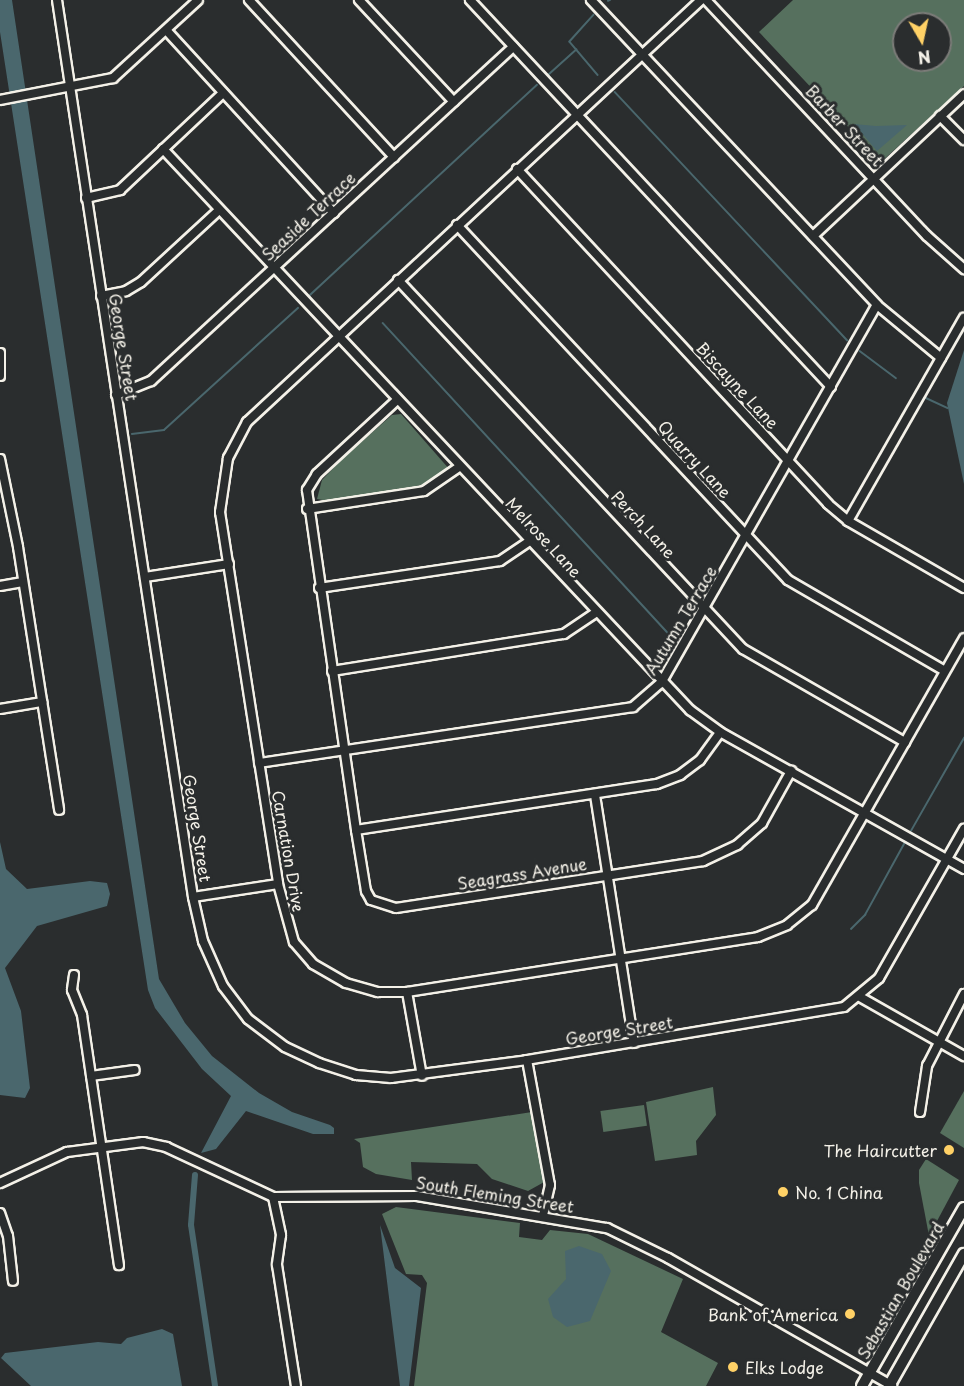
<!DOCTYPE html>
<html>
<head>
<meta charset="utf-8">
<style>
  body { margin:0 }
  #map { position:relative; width:964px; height:1386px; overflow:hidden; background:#2a2d2e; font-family:"Playpen Sans",sans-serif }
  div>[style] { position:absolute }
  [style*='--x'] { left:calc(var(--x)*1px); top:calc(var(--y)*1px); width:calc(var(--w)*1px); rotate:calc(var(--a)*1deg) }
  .green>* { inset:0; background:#56705e; transform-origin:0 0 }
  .water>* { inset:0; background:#4a676d }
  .stream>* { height:1.5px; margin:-0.75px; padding:0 0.75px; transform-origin:0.75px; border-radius:0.75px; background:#4a676d }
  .canal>* { height:6px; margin:-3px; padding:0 3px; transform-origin:3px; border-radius:3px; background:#4a676d }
  .roads { filter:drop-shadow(2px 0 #f4f1e8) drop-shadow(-2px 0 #f4f1e8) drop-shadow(0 2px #f4f1e8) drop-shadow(0 -2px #f4f1e8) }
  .minor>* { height:8px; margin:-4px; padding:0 4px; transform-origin:4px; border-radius:4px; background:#2a2d2e }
  .major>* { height:10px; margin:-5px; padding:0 5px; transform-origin:5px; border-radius:5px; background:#2a2d2e }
  .dots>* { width:16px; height:16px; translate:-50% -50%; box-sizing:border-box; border:3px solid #2a2d2e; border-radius:50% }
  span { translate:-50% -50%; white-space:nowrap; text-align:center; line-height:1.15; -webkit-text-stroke:6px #2a2d2e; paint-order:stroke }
  .street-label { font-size:16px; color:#f4f1e8 }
  .poi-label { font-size:16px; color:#f4f1e8 }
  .right { translate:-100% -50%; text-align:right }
  .left { translate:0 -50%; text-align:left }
  .north { position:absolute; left:892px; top:12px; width:60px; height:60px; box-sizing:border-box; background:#2a2d2e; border:2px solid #7b7b78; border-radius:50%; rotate:171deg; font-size:16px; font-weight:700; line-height:24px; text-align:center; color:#f4f1e8 }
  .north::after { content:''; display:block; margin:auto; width:21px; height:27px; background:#ffd166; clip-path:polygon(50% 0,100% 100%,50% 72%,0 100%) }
</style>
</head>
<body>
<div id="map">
  <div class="green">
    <div style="clip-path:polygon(evenodd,793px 0,964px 0,964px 86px,881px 162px,759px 32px,793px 0,904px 24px,940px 24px,940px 60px,904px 60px,904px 24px)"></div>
    <div style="clip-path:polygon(401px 414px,450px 470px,428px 484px,329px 501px,317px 499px,322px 480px,343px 458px,392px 415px)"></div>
    <div style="clip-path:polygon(713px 1087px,716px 1115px,696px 1141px,697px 1155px,655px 1161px,646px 1102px)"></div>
    <div style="clip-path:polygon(964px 1091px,964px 1148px,940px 1133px)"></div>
    <div style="left:644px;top:1105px;width:21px;height:44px;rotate:82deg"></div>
    <div style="clip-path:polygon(532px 1112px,546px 1181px,528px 1191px,492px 1179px,477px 1164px,411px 1162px,412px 1180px,376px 1174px,363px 1167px,360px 1143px,354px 1139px)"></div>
    <div style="clip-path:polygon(926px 1159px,959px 1180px,929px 1236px,919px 1183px,919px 1170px)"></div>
    <div style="clip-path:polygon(396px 1207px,520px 1223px,519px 1237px,542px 1240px,550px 1230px,588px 1234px,683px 1279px,661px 1332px,718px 1363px,706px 1386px,414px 1386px,427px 1283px,422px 1275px,406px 1274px,382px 1214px)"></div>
  </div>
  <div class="water">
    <div style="clip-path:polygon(0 0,12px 0,159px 979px,185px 1023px,212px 1056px,259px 1093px,292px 1112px,330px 1125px,334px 1128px,334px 1134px,313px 1134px,246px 1111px,216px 1149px,201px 1153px,231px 1096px,202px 1069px,155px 1008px,148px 990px,0 32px)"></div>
    <div style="clip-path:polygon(854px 124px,876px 126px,907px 125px,877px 151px)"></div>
    <div style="clip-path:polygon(964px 350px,964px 484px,947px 403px)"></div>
    <div style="clip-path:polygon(0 842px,6px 869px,27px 889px,90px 881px,107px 883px,110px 894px,107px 906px,37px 926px,5px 968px,21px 1011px,30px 1088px,25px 1098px,0 1095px)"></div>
    <div style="clip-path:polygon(380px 1225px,395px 1268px,421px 1288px,409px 1386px,400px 1386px)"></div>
    <div style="clip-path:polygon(579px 1246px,602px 1254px,611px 1271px,590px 1321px,567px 1327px,553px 1317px,548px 1299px,566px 1279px,565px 1251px)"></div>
    <div style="clip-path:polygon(162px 1329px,173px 1334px,182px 1386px,31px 1386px,1px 1358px,5px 1353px,98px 1342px,121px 1344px,127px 1338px)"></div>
  </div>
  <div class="stream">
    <div style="--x:608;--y:1;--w:2;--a:-27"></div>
    <div style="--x:594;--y:15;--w:36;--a:132"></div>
    <div style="--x:570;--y:42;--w:43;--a:49.7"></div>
    <div style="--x:548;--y:75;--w:38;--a:-42"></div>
    <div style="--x:615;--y:92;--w:340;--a:46.9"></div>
    <div style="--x:310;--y:295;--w:309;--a:-42.8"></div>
    <div style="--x:383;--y:323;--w:432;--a:47.4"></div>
    <div style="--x:860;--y:351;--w:45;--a:36.9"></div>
    <div style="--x:924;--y:397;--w:26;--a:25"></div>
    <div style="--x:132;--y:434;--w:32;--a:-7"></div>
    <div style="--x:164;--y:430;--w:181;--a:-42.3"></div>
    <div style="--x:911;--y:831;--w:107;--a:-60.3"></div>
    <div style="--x:851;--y:929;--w:20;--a:-45"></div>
    <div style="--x:865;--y:915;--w:81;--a:-61.2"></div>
  </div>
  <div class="canal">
    <div style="--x:195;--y:1175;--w:50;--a:94.6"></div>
    <div style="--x:191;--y:1225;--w:163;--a:81.5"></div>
  </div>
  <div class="roads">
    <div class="minor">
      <div style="--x:57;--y:0;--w:907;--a:81.38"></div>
      <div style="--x:193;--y:897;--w:45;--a:77.2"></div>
      <div style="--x:203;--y:941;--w:49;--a:66"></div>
      <div style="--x:223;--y:986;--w:41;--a:52.9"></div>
      <div style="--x:248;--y:1019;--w:46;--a:37.1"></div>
      <div style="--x:285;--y:1047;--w:38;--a:25"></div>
      <div style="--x:319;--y:1063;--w:39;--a:18"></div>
      <div style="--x:356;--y:1075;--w:35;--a:5"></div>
      <div style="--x:391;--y:1078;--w:137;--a:-7.5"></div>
      <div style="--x:527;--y:1060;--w:321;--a:-9.5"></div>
      <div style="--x:844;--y:1007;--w:45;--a:-39.6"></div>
      <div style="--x:879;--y:978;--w:172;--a:-60.3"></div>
      <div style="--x:249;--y:0;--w:214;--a:47.3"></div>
      <div style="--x:359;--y:0;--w:139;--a:47"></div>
      <div style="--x:470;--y:0;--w:529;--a:46.99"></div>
      <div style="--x:591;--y:0;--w:418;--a:46.8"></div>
      <div style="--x:877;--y:305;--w:83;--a:39.6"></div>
      <div style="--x:701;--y:0;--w:620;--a:137.09"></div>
      <div style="--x:247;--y:422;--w:41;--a:117.8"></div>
      <div style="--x:228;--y:458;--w:55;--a:98.4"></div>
      <div style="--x:220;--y:512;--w:376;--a:81.1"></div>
      <div style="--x:278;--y:884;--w:60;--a:74.6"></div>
      <div style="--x:294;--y:942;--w:29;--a:49"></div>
      <div style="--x:313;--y:964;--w:38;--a:30"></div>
      <div style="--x:346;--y:983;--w:33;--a:16"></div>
      <div style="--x:378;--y:992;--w:29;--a:0"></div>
      <div style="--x:407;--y:992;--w:355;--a:-8.9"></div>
      <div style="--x:758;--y:937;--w:31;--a:-22"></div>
      <div style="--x:787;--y:925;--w:32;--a:-39"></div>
      <div style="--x:812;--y:905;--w:307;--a:-60.3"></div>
      <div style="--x:706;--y:0;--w:323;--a:46.9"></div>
      <div style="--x:927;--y:236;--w:50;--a:41.7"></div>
      <div style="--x:167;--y:31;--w:247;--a:47.5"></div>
      <div style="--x:0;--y:100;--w:115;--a:-11"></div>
      <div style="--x:113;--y:78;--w:115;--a:-42.5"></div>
      <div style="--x:940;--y:116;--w:34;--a:45"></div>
      <div style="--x:163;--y:149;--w:770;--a:46.79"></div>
      <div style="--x:690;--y:710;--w:37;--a:36"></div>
      <div style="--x:720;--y:732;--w:280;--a:29.3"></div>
      <div style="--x:517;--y:169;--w:457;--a:47.1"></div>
      <div style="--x:828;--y:504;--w:26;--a:40"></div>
      <div style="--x:848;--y:521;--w:134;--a:30"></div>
      <div style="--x:86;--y:198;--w:35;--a:-13"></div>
      <div style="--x:120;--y:190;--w:141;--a:-43.3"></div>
      <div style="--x:457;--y:225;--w:485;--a:47"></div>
      <div style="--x:788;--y:580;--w:181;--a:30.1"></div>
      <div style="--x:813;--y:236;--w:207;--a:-43.2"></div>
      <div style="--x:398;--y:280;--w:505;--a:46.93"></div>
      <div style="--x:743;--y:649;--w:187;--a:29.9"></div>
      <div style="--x:101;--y:296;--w:25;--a:-11"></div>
      <div style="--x:126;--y:291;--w:17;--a:-31"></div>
      <div style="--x:141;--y:282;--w:106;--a:-42.7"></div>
      <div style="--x:0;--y:353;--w:23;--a:90"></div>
      <div style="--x:116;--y:395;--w:38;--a:-22"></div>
      <div style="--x:151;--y:381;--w:493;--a:-42.7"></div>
      <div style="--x:396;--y:401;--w:108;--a:137.3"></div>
      <div style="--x:317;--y:474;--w:19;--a:122"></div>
      <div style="--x:307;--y:490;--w:344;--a:81.8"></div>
      <div style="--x:356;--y:830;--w:62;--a:80.7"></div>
      <div style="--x:366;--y:891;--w:10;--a:61"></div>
      <div style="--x:371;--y:900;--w:26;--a:18"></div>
      <div style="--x:396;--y:908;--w:311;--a:-8.7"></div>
      <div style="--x:703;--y:861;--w:38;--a:-25"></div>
      <div style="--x:737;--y:845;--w:33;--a:-41"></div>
      <div style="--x:762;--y:823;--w:60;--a:-60.9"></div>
      <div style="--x:0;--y:459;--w:90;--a:78.4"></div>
      <div style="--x:18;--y:547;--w:266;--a:81.1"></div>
      <div style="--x:307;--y:509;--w:118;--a:-8.7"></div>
      <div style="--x:424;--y:491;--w:42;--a:-34.4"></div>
      <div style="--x:848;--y:521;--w:234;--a:-60.3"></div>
      <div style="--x:145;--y:577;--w:85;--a:-8.8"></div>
      <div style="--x:0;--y:586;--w:23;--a:-10"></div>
      <div style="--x:319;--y:588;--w:183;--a:-8.5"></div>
      <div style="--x:500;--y:561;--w:34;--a:-34"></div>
      <div style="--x:332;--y:671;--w:235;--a:-9.1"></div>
      <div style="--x:564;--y:634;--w:37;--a:-34"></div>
      <div style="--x:0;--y:709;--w:43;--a:-9.5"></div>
      <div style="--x:259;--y:763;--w:378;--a:-8.5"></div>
      <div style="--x:633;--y:707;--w:37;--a:-41"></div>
      <div style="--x:661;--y:683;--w:435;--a:-60.3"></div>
      <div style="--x:595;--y:795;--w:251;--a:81.1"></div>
      <div style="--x:356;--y:830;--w:304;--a:-8.7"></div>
      <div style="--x:657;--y:784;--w:25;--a:-21"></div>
      <div style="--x:680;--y:775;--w:25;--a:-37"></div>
      <div style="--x:700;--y:760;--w:34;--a:-54"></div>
      <div style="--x:193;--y:897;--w:86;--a:-8.7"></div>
      <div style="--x:74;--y:975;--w:15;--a:98"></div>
      <div style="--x:72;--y:990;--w:27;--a:68"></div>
      <div style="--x:82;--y:1015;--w:253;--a:81.6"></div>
      <div style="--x:407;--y:992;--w:85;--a:79.9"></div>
      <div style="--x:860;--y:997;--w:120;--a:29.6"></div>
      <div style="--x:527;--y:1060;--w:127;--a:79.6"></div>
      <div style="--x:550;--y:1185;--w:32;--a:103"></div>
      <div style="--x:91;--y:1076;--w:44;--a:-7.8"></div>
      <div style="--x:920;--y:1112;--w:47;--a:-81.3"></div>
      <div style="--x:927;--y:1066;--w:81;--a:-62.8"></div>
      <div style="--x:0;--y:1183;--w:74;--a:-24.8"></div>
      <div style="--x:67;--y:1152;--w:77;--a:-7.5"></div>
      <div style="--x:143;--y:1142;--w:24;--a:12"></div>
      <div style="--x:166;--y:1147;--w:118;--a:25"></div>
      <div style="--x:273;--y:1197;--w:144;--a:-0.4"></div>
      <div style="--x:417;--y:1196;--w:193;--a:9.6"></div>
      <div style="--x:607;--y:1228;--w:68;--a:26.2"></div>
      <div style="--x:668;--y:1258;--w:258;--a:29.7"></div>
      <div style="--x:273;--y:1197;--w:39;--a:78"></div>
      <div style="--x:281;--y:1235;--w:30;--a:98"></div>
      <div style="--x:277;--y:1265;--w:122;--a:81.1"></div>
      <div style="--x:0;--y:1213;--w:24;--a:71"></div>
      <div style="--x:8;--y:1236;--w:45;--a:83.7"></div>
    </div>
    <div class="major">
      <div style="--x:862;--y:1386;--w:205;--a:-60.2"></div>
      <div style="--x:889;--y:1386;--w:152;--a:-60.4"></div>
    </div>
  </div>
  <div class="dots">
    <div style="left:949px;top:1150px;background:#ffd166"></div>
    <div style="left:783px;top:1192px;background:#ffd166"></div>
    <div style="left:850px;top:1314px;background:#ffd166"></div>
    <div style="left:733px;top:1367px;background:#ffd166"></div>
  </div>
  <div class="street-label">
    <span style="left:845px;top:125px;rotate:47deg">Barber Street</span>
    <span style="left:308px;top:216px;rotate:-43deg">Seaside Terrace</span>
    <span style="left:124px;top:347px;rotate:81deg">George Street</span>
    <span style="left:738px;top:385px;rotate:47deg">Biscayne Lane</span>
    <span style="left:695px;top:459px;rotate:47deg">Quarry Lane</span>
    <span style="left:644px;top:524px;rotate:47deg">Perch Lane</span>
    <span style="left:544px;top:537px;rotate:47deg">Melrose Lane</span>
    <span style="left:680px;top:620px;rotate:-59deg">Autumn Terrace</span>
    <span style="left:198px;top:828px;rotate:81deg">George Street</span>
    <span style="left:289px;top:851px;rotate:80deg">Carnation Drive</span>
    <span style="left:522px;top:873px;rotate:-9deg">Seagrass Avenue</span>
    <span style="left:619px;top:1030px;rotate:-9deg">George Street</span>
    <span style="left:495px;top:1194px;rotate:9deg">South Fleming Street</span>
    <span style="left:900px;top:1290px;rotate:-60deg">Sebastian Boulevard</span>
  </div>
  <div class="poi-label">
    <span class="right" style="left:937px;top:1150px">The Haircutter</span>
    <span class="left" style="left:795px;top:1192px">No. 1 China</span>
    <span class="right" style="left:838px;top:1314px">Bank of America</span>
    <span class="left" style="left:745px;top:1367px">Elks Lodge</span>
  </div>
  <div class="north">N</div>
</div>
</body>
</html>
